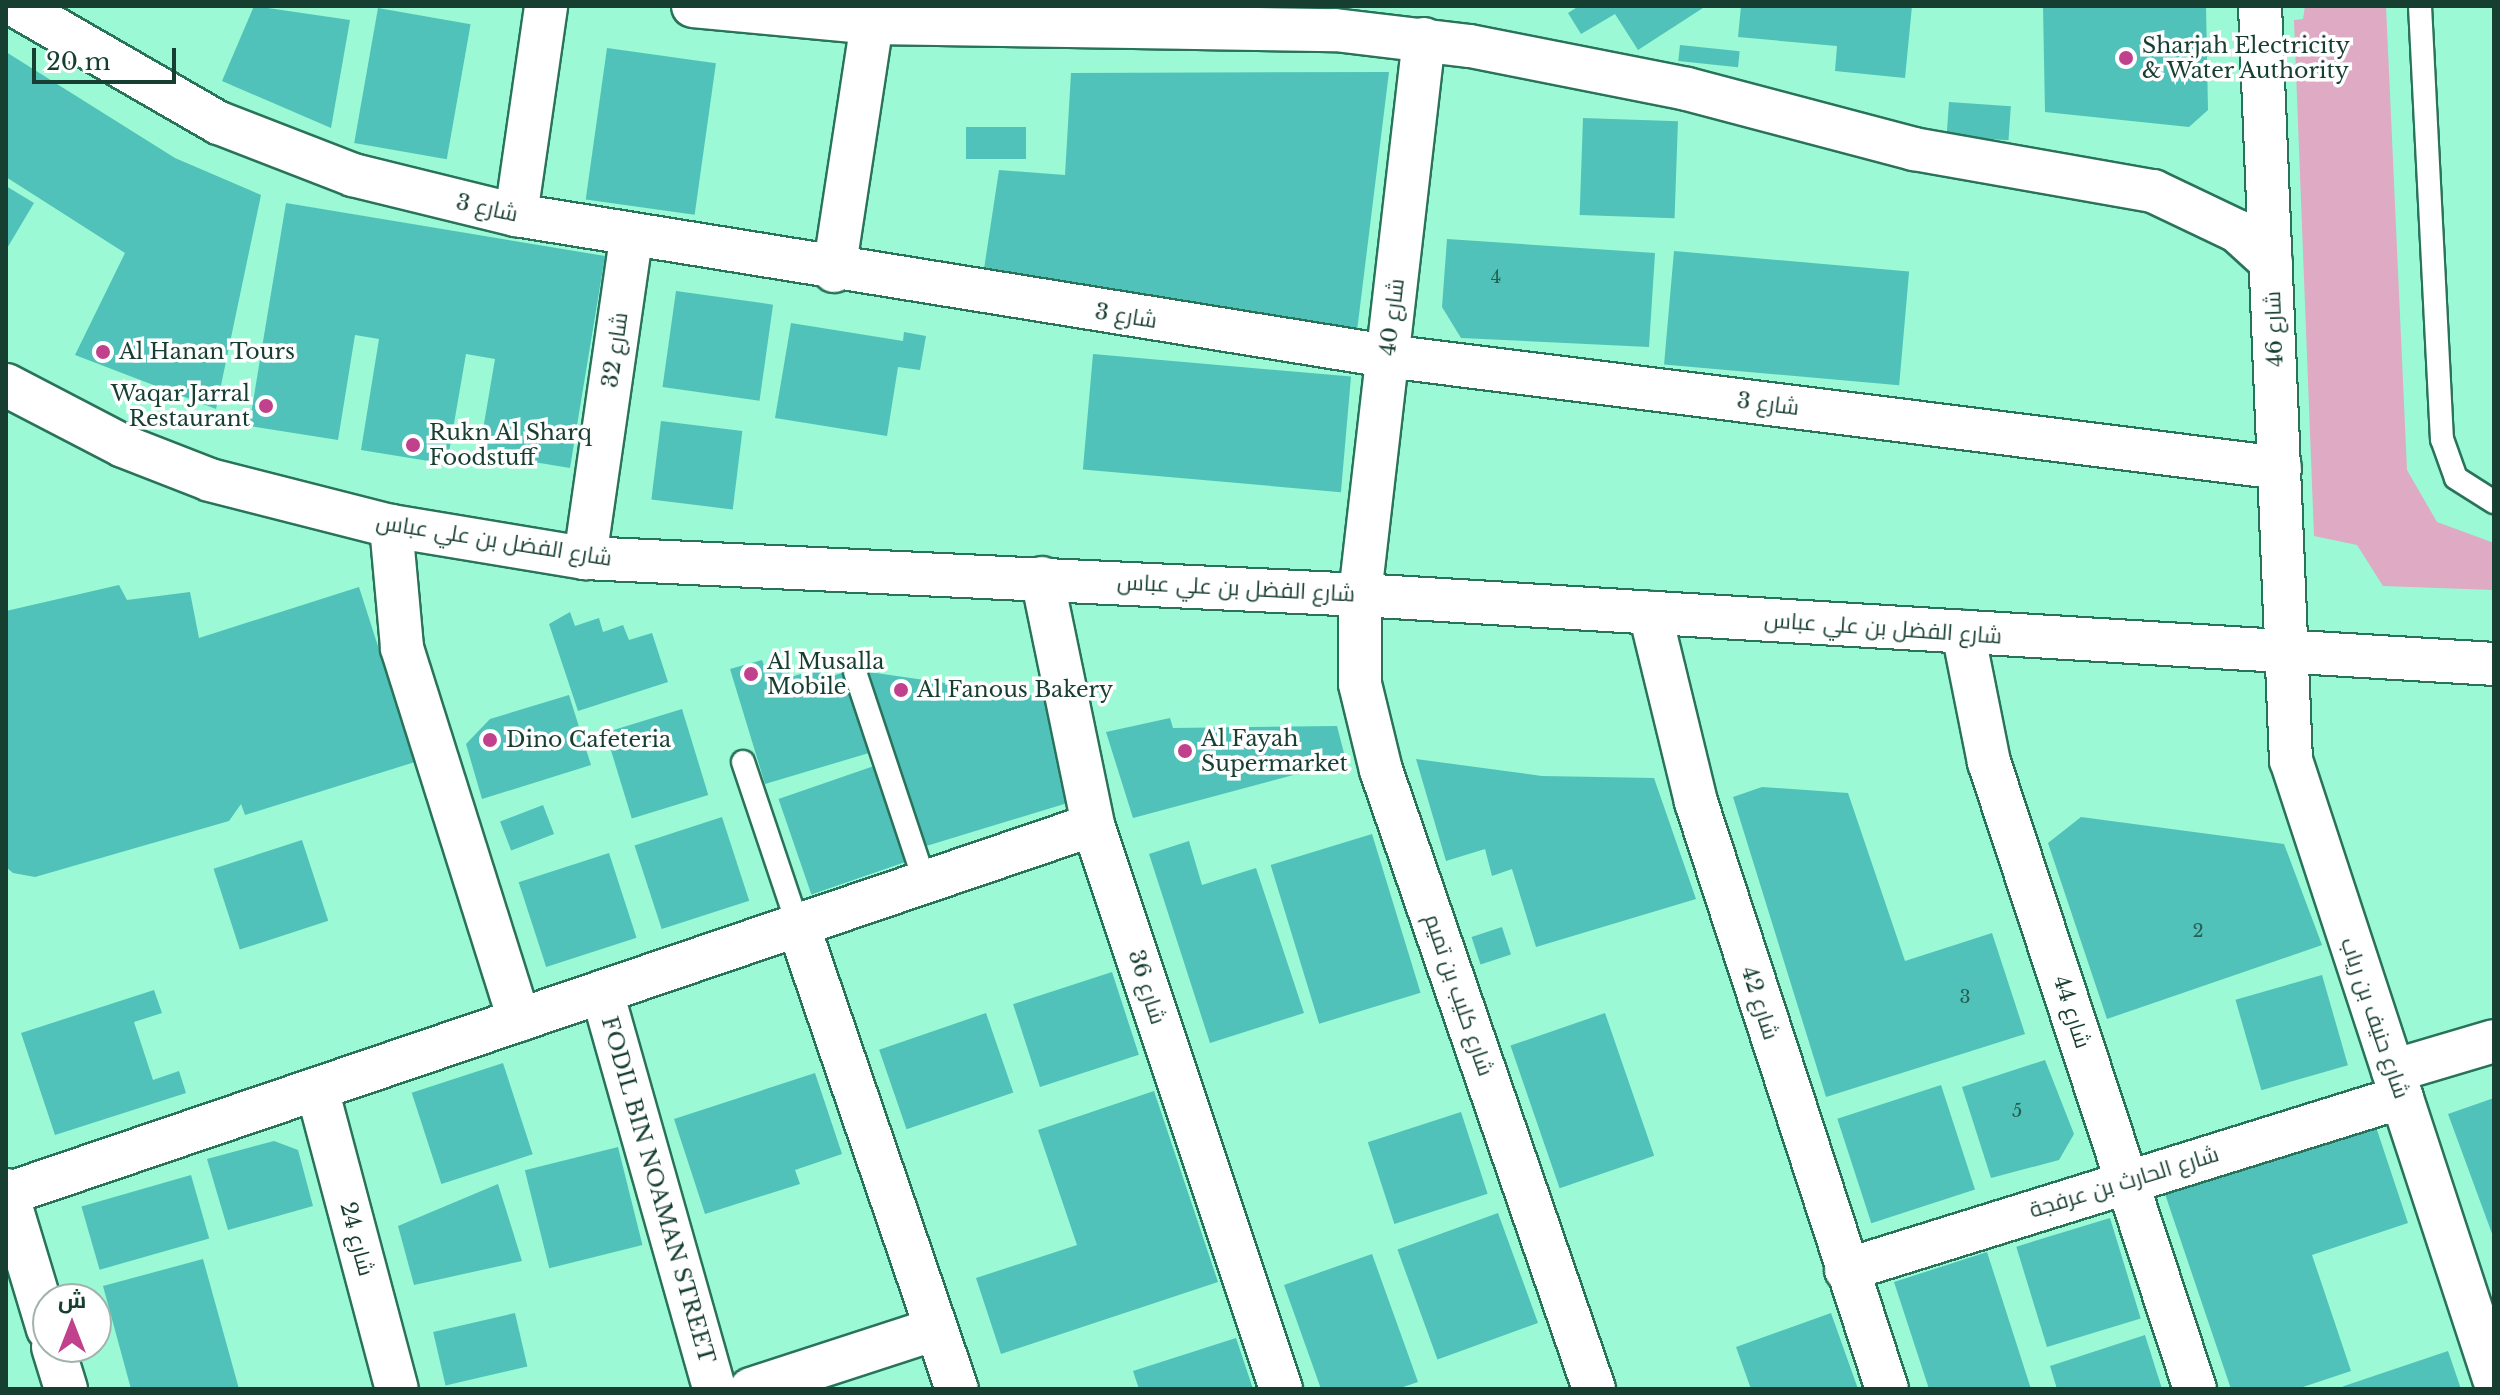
<!DOCTYPE html>
<html>
<head>
<meta charset="utf-8">
<style>
  body { margin:0 }
  #map { position:relative; width:2500px; height:1395px; overflow:hidden; background:#9bf9d5; font-family:"Libre Baskerville",Cairo,serif }
  div>[style] { position:absolute }
  [style*='--x'] { left:calc(var(--x)*1px); top:calc(var(--y)*1px); width:calc(var(--w)*1px); rotate:calc(var(--a)*1deg) }
  .green>* { inset:0; background:#deaac4 }
  .building>* { inset:0; background:#50c2b9; transform-origin:0 0 }
  .roads { filter:drop-shadow(2px 0 #2a735b) drop-shadow(-2px 0 #2a735b) drop-shadow(0 2px #2a735b) drop-shadow(0 -2px #2a735b) }
  .service>* { height:22px; margin:-11px; padding:0 11px; transform-origin:11px; border-radius:11px; background:#fff }
  .minor>* { height:42px; margin:-21px; padding:0 21px; transform-origin:21px; border-radius:21px; background:#fff }
  .dots>* { width:22px; height:22px; translate:-50% -50%; box-sizing:border-box; border:4px solid #fff; border-radius:50% }
  span { translate:-50% -50%; white-space:nowrap; text-align:center; line-height:1.15; -webkit-text-stroke:7px #fff; paint-order:stroke }
  .number-label { font-size:18px; color:#256053 }
  .number-label span { -webkit-text-stroke-width:0 }
  .poi-label { font-size:22px; color:#173f31 }
  .left { translate:0 -50%; text-align:left }
  .right { translate:-100% -50%; text-align:right }
  .street-label { font-size:22px; color:#173f31 }
  .frame { position:absolute; inset:0; border:8px solid #173f31; pointer-events:none }
  .north { position:absolute; left:32px; top:1283px; width:80px; height:80px; box-sizing:border-box; background:#fff; border:2px solid #a2b2ad; border-radius:50%; rotate:0deg; font-size:22px; font-weight:700; line-height:32px; text-align:center; color:#173f31 }
  .north::after { content:''; display:block; margin:auto; width:28px; height:36px; background:#c1418d; clip-path:polygon(50% 0,100% 100%,50% 72%,0 100%) }
  .scale { position:absolute; left:32px; top:48px; width:144px; height:36px; box-sizing:border-box; border:4px solid #173f31; border-top:0; padding-left:10px; font-size:24px; line-height:28px; white-space:nowrap; color:#173f31; -webkit-text-stroke:6px #fff; paint-order:stroke }
</style>
</head>
<body>
<div id="map">
  <div class="green">
    <div style="clip-path:polygon(2305px 6px,2386px 6px,2407px 470px,2437px 522px,2494px 543px,2494px 590px,2383px 586px,2357px 545px,2314px 536px,2294px 20px,2303px 19px)"></div>
  </div>
  <div class="building">
    <div style="clip-path:polygon(254px 6px,350px 20px,331px 128px,222px 81px)"></div>
    <div style="clip-path:polygon(1579px 6px,1706px 6px,1638px 50px,1615px 14px,1581px 34px,1568px 13px)"></div>
    <div style="clip-path:polygon(1741px 6px,1912px 6px,1905px 78px,1835px 71px,1837px 46px,1738px 37px)"></div>
    <div style="clip-path:polygon(2043px 6px,2206px 6px,2208px 110px,2189px 127px,2045px 112px)"></div>
    <div style="left:378px;top:8px;width:94px;height:137px;rotate:10deg"></div>
    <div style="left:1680px;top:45px;width:60px;height:16px;rotate:6deg"></div>
    <div style="left:607px;top:48px;width:110px;height:153px;rotate:8deg"></div>
    <div style="clip-path:polygon(6px 52px,175px 158px,261px 195px,216px 409px,75px 355px,125px 253px,6px 177px)"></div>
    <div style="clip-path:polygon(1389px 72px,1357px 331px,984px 269px,999px 170px,1065px 175px,1071px 73px)"></div>
    <div style="left:1949px;top:102px;width:62px;height:34px;rotate:4deg"></div>
    <div style="left:1583px;top:118px;width:95px;height:97px;rotate:2deg"></div>
    <div style="left:966px;top:127px;width:60px;height:32px"></div>
    <div style="clip-path:polygon(6px 186px,34px 203px,6px 250px)"></div>
    <div style="clip-path:polygon(286px 203px,605px 256px,570px 468px,479px 453px,495px 359px,466px 354px,447px 464px,361px 450px,379px 339px,355px 335px,338px 440px,249px 426px)"></div>
    <div style="clip-path:polygon(1447px 239px,1655px 253px,1649px 347px,1461px 338px,1442px 307px)"></div>
    <div style="left:1674px;top:251px;width:236px;height:114px;rotate:5deg"></div>
    <div style="left:676px;top:291px;width:98px;height:97px;rotate:8deg"></div>
    <div style="clip-path:polygon(791px 323px,903px 341px,904px 332px,926px 336px,920px 370px,898px 367px,887px 436px,775px 418px)"></div>
    <div style="left:1093px;top:354px;width:259px;height:116px;rotate:5deg"></div>
    <div style="left:661px;top:421px;width:82px;height:79px;rotate:7deg"></div>
    <div style="clip-path:polygon(119px 585px,127px 600px,190px 592px,199px 638px,359px 587px,415px 762px,245px 815px,241px 804px,229px 821px,35px 877px,13px 873px,6px 867px,6px 611px)"></div>
    <div style="clip-path:polygon(570px 612px,575px 626px,599px 618px,603px 632px,623px 625px,629px 640px,652px 633px,668px 682px,578px 711px,549px 624px)"></div>
    <div style="clip-path:polygon(762px 660px,766px 671px,786px 664px,791px 677px,820px 668px,823px 679px,845px 672px,869px 753px,765px 784px,730px 669px)"></div>
    <div style="clip-path:polygon(869px 672px,1043px 697px,1074px 801px,923px 847px)"></div>
    <div style="clip-path:polygon(569px 695px,591px 765px,482px 799px,466px 744px,490px 719px)"></div>
    <div style="left:682px;top:709px;width:90px;height:80px;rotate:73deg"></div>
    <div style="clip-path:polygon(1170px 718px,1173px 728px,1337px 726px,1346px 761px,1133px 818px,1106px 732px)"></div>
    <div style="clip-path:polygon(1416px 759px,1542px 776px,1654px 778px,1696px 899px,1536px 947px,1512px 869px,1492px 876px,1485px 849px,1446px 861px)"></div>
    <div style="left:874px;top:766px;width:101px;height:101px;rotate:71deg"></div>
    <div style="clip-path:polygon(1762px 787px,1848px 793px,1905px 961px,1992px 933px,2025px 1034px,1826px 1097px,1733px 797px)"></div>
    <div style="left:543px;top:805px;width:31px;height:46px;rotate:69deg"></div>
    <div style="left:722px;top:817px;width:88px;height:92px;rotate:72deg"></div>
    <div style="clip-path:polygon(2081px 817px,2284px 844px,2322px 945px,2107px 1019px,2048px 843px)"></div>
    <div style="left:1372px;top:834px;width:166px;height:106px;rotate:73deg"></div>
    <div style="left:302px;top:840px;width:85px;height:93px;rotate:72deg"></div>
    <div style="clip-path:polygon(1189px 841px,1202px 885px,1256px 868px,1304px 1013px,1210px 1043px,1149px 854px)"></div>
    <div style="left:609px;top:853px;width:89px;height:95px;rotate:72deg"></div>
    <div style="left:1502px;top:927px;width:29px;height:32px;rotate:72deg"></div>
    <div style="left:1112px;top:972px;width:87px;height:104px;rotate:72deg"></div>
    <div style="left:2322px;top:975px;width:94px;height:90px;rotate:74deg"></div>
    <div style="clip-path:polygon(154px 990px,162px 1013px,134px 1022px,153px 1080px,179px 1071px,186px 1093px,55px 1135px,21px 1033px)"></div>
    <div style="left:986px;top:1013px;width:84px;height:113px;rotate:71deg"></div>
    <div style="left:1605px;top:1013px;width:151px;height:100px;rotate:71deg"></div>
    <div style="clip-path:polygon(2045px 1060px,2074px 1134px,2059px 1160px,1991px 1178px,1962px 1087px)"></div>
    <div style="left:503px;top:1063px;width:96px;height:96px;rotate:72deg"></div>
    <div style="clip-path:polygon(815px 1073px,842px 1154px,795px 1170px,800px 1184px,705px 1214px,674px 1119px)"></div>
    <div style="left:1941px;top:1085px;width:110px;height:109px;rotate:72deg"></div>
    <div style="clip-path:polygon(1154px 1091px,1218px 1282px,1001px 1354px,976px 1278px,1077px 1245px,1038px 1130px)"></div>
    <div style="clip-path:polygon(2494px 1098px,2494px 1239px,2448px 1114px)"></div>
    <div style="left:1461px;top:1112px;width:86px;height:98px;rotate:72deg"></div>
    <div style="clip-path:polygon(2375px 1124px,2408px 1223px,2312px 1255px,2351px 1371px,2297px 1389px,2231px 1389px,2165px 1194px)"></div>
    <div style="clip-path:polygon(274px 1141px,298px 1150px,313px 1206px,228px 1230px,207px 1159px)"></div>
    <div style="left:618px;top:1147px;width:101px;height:96px;rotate:76deg"></div>
    <div style="left:191px;top:1175px;width:66px;height:114px;rotate:74deg"></div>
    <div style="clip-path:polygon(498px 1184px,522px 1261px,414px 1285px,398px 1226px)"></div>
    <div style="left:1498px;top:1213px;width:117px;height:107px;rotate:70deg"></div>
    <div style="left:2110px;top:1218px;width:105px;height:98px;rotate:73deg"></div>
    <div style="clip-path:polygon(1987px 1252px,2031px 1389px,1929px 1389px,1894px 1282px)"></div>
    <div style="clip-path:polygon(1372px 1254px,1418px 1382px,1397px 1389px,1321px 1389px,1284px 1285px)"></div>
    <div style="clip-path:polygon(203px 1259px,239px 1389px,131px 1389px,103px 1286px)"></div>
    <div style="left:515px;top:1313px;width:55px;height:84px;rotate:77deg"></div>
    <div style="clip-path:polygon(1831px 1313px,1858px 1389px,1751px 1389px,1736px 1347px)"></div>
    <div style="clip-path:polygon(2145px 1335px,2162px 1389px,2057px 1389px,2050px 1366px)"></div>
    <div style="clip-path:polygon(1236px 1338px,1253px 1389px,1139px 1389px,1133px 1371px)"></div>
    <div style="clip-path:polygon(2448px 1351px,2461px 1389px,2337px 1389px,2347px 1385px)"></div>
  </div>
  <div class="roads">
    <div class="service">
      <div style="--x:2420;--y:6;--w:434;--a:87.1"></div>
      <div style="--x:2442;--y:439;--w:41;--a:70.3"></div>
      <div style="--x:2456;--y:478;--w:45;--a:32.3"></div>
      <div style="--x:855;--y:672;--w:221;--a:71.6"></div>
      <div style="--x:743;--y:762;--w:172;--a:71.4"></div>
    </div>
    <div class="minor">
      <div style="--x:16;--y:6;--w:234;--a:30"></div>
      <div style="--x:219;--y:123;--w:144;--a:21.2"></div>
      <div style="--x:353;--y:175;--w:168;--a:13.8"></div>
      <div style="--x:516;--y:215;--w:882;--a:9.2"></div>
      <div style="--x:1387;--y:356;--w:900;--a:7.15"></div>
      <div style="--x:693;--y:6;--w:180;--a:5.4"></div>
      <div style="--x:872;--y:23;--w:463;--a:0.9"></div>
      <div style="--x:1335;--y:30;--w:136;--a:6.8"></div>
      <div style="--x:1470;--y:46;--w:221;--a:11.2"></div>
      <div style="--x:1687;--y:89;--w:235;--a:14.8"></div>
      <div style="--x:1914;--y:149;--w:243;--a:10"></div>
      <div style="--x:2153;--y:191;--w:93;--a:25.5"></div>
      <div style="--x:2237;--y:231;--w:46;--a:42.4"></div>
      <div style="--x:2260;--y:6;--w:755;--a:87.65"></div>
      <div style="--x:2291;--y:760;--w:651;--a:71.84"></div>
      <div style="--x:1424;--y:39;--w:560;--a:96.57"></div>
      <div style="--x:1360;--y:595;--w:89;--a:90"></div>
      <div style="--x:1360;--y:684;--w:89;--a:76.3"></div>
      <div style="--x:1381;--y:770;--w:655;--a:71.01"></div>
      <div style="--x:516;--y:215;--w:211;--a:-81.8"></div>
      <div style="--x:834;--y:271;--w:251;--a:-81.3"></div>
      <div style="--x:6;--y:385;--w:132;--a:27.5"></div>
      <div style="--x:123;--y:446;--w:93;--a:21.3"></div>
      <div style="--x:210;--y:480;--w:187;--a:14.3"></div>
      <div style="--x:391;--y:526;--w:197;--a:9.4"></div>
      <div style="--x:585;--y:558;--w:776;--a:2.73"></div>
      <div style="--x:1360;--y:595;--w:1136;--a:3.48"></div>
      <div style="--x:391;--y:526;--w:122;--a:84.8"></div>
      <div style="--x:402;--y:648;--w:390;--a:72.5"></div>
      <div style="--x:585;--y:558;--w:323;--a:-81.8"></div>
      <div style="--x:1042;--y:578;--w:252;--a:78.3"></div>
      <div style="--x:1093;--y:825;--w:595;--a:71.57"></div>
      <div style="--x:1650;--y:613;--w:195;--a:76.3"></div>
      <div style="--x:1696;--y:802;--w:617;--a:71.98"></div>
      <div style="--x:1963;--y:632;--w:133;--a:78.7"></div>
      <div style="--x:1989;--y:762;--w:660;--a:71.81"></div>
      <div style="--x:798;--y:925;--w:490;--a:71.1"></div>
      <div style="--x:602;--y:992;--w:412;--a:74.2"></div>
      <div style="--x:2393;--y:1071;--w:105;--a:-16.5"></div>
      <div style="--x:317;--y:1089;--w:310;--a:75.1"></div>
      <div style="--x:6;--y:1190;--w:145;--a:73.2"></div>
      <div style="--x:7;--y:1194;--w:1147;--a:-18.77"></div>
      <div style="--x:1846;--y:1270;--w:582;--a:-17.28"></div>
      <div style="--x:53;--y:1347;--w:44;--a:72.8"></div>
      <div style="--x:751;--y:1389;--w:194;--a:-18"></div>
    </div>
  </div>
  <div class="dots">
    <div style="left:2126px;top:58px;background:#c1418d"></div>
    <div style="left:103px;top:352px;background:#c1418d"></div>
    <div style="left:266px;top:406px;background:#c1418d"></div>
    <div style="left:413px;top:445px;background:#c1418d"></div>
    <div style="left:751px;top:674px;background:#c1418d"></div>
    <div style="left:901px;top:690px;background:#c1418d"></div>
    <div style="left:490px;top:740px;background:#c1418d"></div>
    <div style="left:1185px;top:751px;background:#c1418d"></div>
  </div>
  <div class="number-label">
    <span style="left:1496px;top:277px">4</span>
    <span style="left:2198px;top:931px">2</span>
    <span style="left:1965px;top:997px">3</span>
    <span style="left:2017px;top:1111px">5</span>
  </div>
  <div class="poi-label">
    <span class="left" style="left:2142px;top:58px">Sharjah Electricity<br>&amp; Water Authority</span>
    <span class="left" style="left:119px;top:352px">Al Hanan Tours</span>
    <span class="right" style="left:250px;top:406px">Waqar Jarral<br>Restaurant</span>
    <span class="left" style="left:429px;top:445px">Rukn Al Sharq<br>Foodstuff</span>
    <span class="left" style="left:767px;top:674px">Al Musalla<br>Mobile</span>
    <span class="left" style="left:917px;top:690px">Al Fanous Bakery</span>
    <span class="left" style="left:1201px;top:751px">Al Fayah<br>Supermarket</span>
    <span class="left" style="left:506px;top:740px">Dino Cafeteria</span>
  </div>
  <div class="street-label">
    <span style="left:487px;top:208px;rotate:12deg">شارع 3</span>
    <span style="left:1126px;top:316px;rotate:9deg">شارع 3</span>
    <span style="left:1392px;top:317px;rotate:-83deg">شارع 40</span>
    <span style="left:2274px;top:329px;rotate:-92deg">شارع 46</span>
    <span style="left:615px;top:350px;rotate:-82deg">شارع 32</span>
    <span style="left:1768px;top:404px;rotate:7deg">شارع 3</span>
    <span style="left:494px;top:540px;rotate:9deg">شارع الفضل بن علي عباس</span>
    <span style="left:1236px;top:588px;rotate:3deg">شارع الفضل بن علي عباس</span>
    <span style="left:1883px;top:628px;rotate:4deg">شارع الفضل بن علي عباس</span>
    <span style="left:1147px;top:987px;rotate:72deg">شارع 36</span>
    <span style="left:1459px;top:995px;rotate:71deg">شارع كليب بن تميم</span>
    <span style="left:1760px;top:1003px;rotate:72deg">شارع 42</span>
    <span style="left:2072px;top:1012px;rotate:72deg">شارع 44</span>
    <span style="left:2375px;top:1018px;rotate:71deg">شارع حنيف بن رياب</span>
    <span style="left:2124px;top:1182px;rotate:-17deg">شارع الحارث بن عرفجة</span>
    <span style="left:658px;top:1190px;rotate:74deg">FODIL BIN NOAMAN STREET</span>
    <span style="left:357px;top:1239px;rotate:75deg">شارع 24</span>
  </div>
  <div class="frame"></div>
  <div class="north">ش</div>
  <div class="scale">20 m</div>
</div>
</body>
</html>
